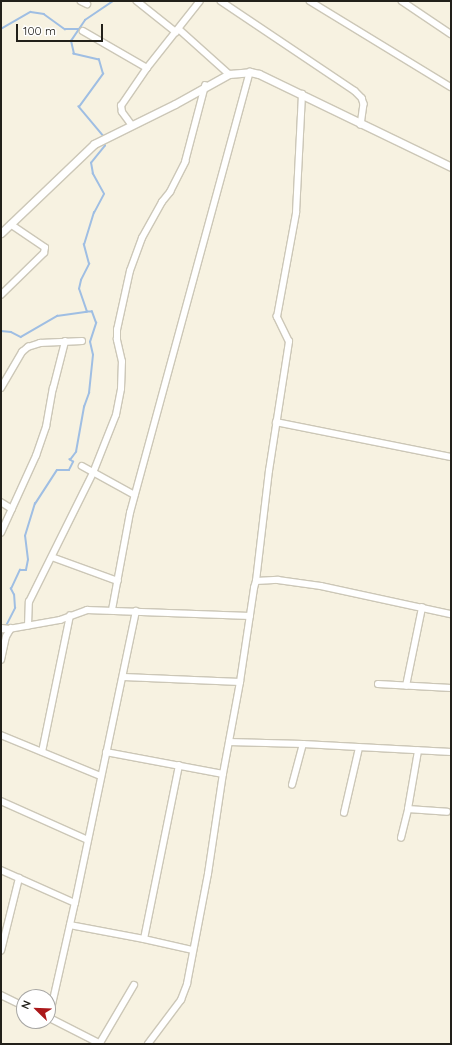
<!DOCTYPE html>
<html>
<head>
<meta charset="utf-8">
<style>
  body { margin:0 }
  #map { position:relative; width:452px; height:1045px; overflow:hidden; background:#f7f2e1; font-family:Quicksand,sans-serif }
  div>[style] { position:absolute }
  [style*='--x'] { left:calc(var(--x)*1px); top:calc(var(--y)*1px); width:calc(var(--w)*1px); rotate:calc(var(--a)*1deg) }
  .stream>* { height:1.5px; margin:-0.75px; padding:0 0.75px; transform-origin:0.75px; border-radius:0.75px; background:#9fbee3 }
  .roads { filter:drop-shadow(1px 0 #ccc7b7) drop-shadow(-1px 0 #ccc7b7) drop-shadow(0 1px #ccc7b7) drop-shadow(0 -1px #ccc7b7) }
  .minor>* { height:5.5px; margin:-2.75px; padding:0 2.75px; transform-origin:2.75px; border-radius:2.75px; background:#fff }
  .tertiary>* { height:7px; margin:-3.5px; padding:0 3.5px; transform-origin:3.5px; border-radius:3.5px; background:#fff }
  span { translate:-50% -50%; white-space:nowrap; text-align:center; line-height:1.15; -webkit-text-stroke:4px #fff; paint-order:stroke }
  .frame { position:absolute; inset:0; border:2px solid #22201a; pointer-events:none }
  .north { position:absolute; left:16px; top:989px; width:40px; height:40px; box-sizing:border-box; background:#fff; border:1px solid #a7a6a3; border-radius:50%; rotate:293deg; font-size:11px; font-weight:700; line-height:16px; text-align:center; color:#22201a }
  .north::after { content:''; display:block; margin:auto; width:14px; height:18px; background:#ab181a; clip-path:polygon(50% 0,100% 100%,50% 72%,0 100%) }
  .scale { position:absolute; left:16px; top:24px; width:87px; height:18px; box-sizing:border-box; border:2px solid #22201a; border-top:0; padding-left:5px; font-size:12px; line-height:14px; white-space:nowrap; color:#22201a; -webkit-text-stroke:3px #fff; paint-order:stroke }
</style>
</head>
<body>
<div id="map">
  <div class="stream">
    <div style="--x:1;--y:29;--w:34;--a:-30"></div>
    <div style="--x:31;--y:12;--w:13;--a:9"></div>
    <div style="--x:44;--y:14;--w:26;--a:36"></div>
    <div style="--x:65;--y:29;--w:15;--a:0"></div>
    <div style="--x:103;--y:136;--w:38;--a:-130"></div>
    <div style="--x:79;--y:107;--w:41;--a:-54"></div>
    <div style="--x:103;--y:74;--w:15;--a:-106"></div>
    <div style="--x:99;--y:60;--w:26;--a:-167"></div>
    <div style="--x:74;--y:54;--w:13;--a:-103"></div>
    <div style="--x:71;--y:41;--w:25;--a:-56"></div>
    <div style="--x:85;--y:20;--w:34;--a:-34"></div>
    <div style="--x:1;--y:331;--w:10;--a:6"></div>
    <div style="--x:11;--y:332;--w:11;--a:27"></div>
    <div style="--x:21;--y:337;--w:42;--a:-30.3"></div>
    <div style="--x:57;--y:316;--w:30;--a:-8"></div>
    <div style="--x:87;--y:312;--w:24;--a:-109"></div>
    <div style="--x:79;--y:289;--w:9;--a:-77"></div>
    <div style="--x:81;--y:280;--w:18;--a:-63"></div>
    <div style="--x:89;--y:264;--w:20;--a:-105"></div>
    <div style="--x:84;--y:245;--w:34;--a:-73"></div>
    <div style="--x:94;--y:213;--w:21;--a:-62"></div>
    <div style="--x:104;--y:194;--w:23;--a:-119"></div>
    <div style="--x:93;--y:174;--w:11;--a:-100"></div>
    <div style="--x:91;--y:163;--w:22;--a:-51"></div>
    <div style="--x:105;--y:146;--w:4;--a:-104"></div>
    <div style="--x:6;--y:626;--w:20;--a:-63"></div>
    <div style="--x:15;--y:608;--w:13;--a:-94"></div>
    <div style="--x:14;--y:595;--w:7;--a:-117"></div>
    <div style="--x:11;--y:589;--w:21;--a:-65"></div>
    <div style="--x:20;--y:570;--w:6;--a:0"></div>
    <div style="--x:26;--y:570;--w:10;--a:-79"></div>
    <div style="--x:28;--y:560;--w:24;--a:-97"></div>
    <div style="--x:25;--y:536;--w:34;--a:-73"></div>
    <div style="--x:35;--y:504;--w:40;--a:-57.1"></div>
    <div style="--x:57;--y:470;--w:12;--a:0"></div>
    <div style="--x:69;--y:470;--w:9;--a:-63"></div>
    <div style="--x:73;--y:462;--w:4;--a:-146"></div>
    <div style="--x:70;--y:460;--w:10;--a:-53"></div>
    <div style="--x:76;--y:452;--w:46;--a:-79.9"></div>
    <div style="--x:84;--y:407;--w:15;--a:-70"></div>
    <div style="--x:89;--y:393;--w:38;--a:-84"></div>
    <div style="--x:93;--y:355;--w:13;--a:-103"></div>
    <div style="--x:90;--y:342;--w:20;--a:-72"></div>
    <div style="--x:96;--y:323;--w:12;--a:-110"></div>
    <div style="--x:92;--y:312;--w:5;--a:180"></div>
    <div style="--x:1;--y:636;--w:6;--a:-59"></div>
  </div>
  <div class="roads">
    <div class="minor">
      <div style="--x:81;--y:1;--w:7;--a:27"></div>
      <div style="--x:137;--y:1;--w:50;--a:38.5"></div>
      <div style="--x:221;--y:1;--w:161;--a:33.9"></div>
      <div style="--x:355;--y:91;--w:10;--a:45"></div>
      <div style="--x:362;--y:98;--w:6;--a:72"></div>
      <div style="--x:364;--y:104;--w:21;--a:98"></div>
      <div style="--x:310;--y:1;--w:165;--a:31.4"></div>
      <div style="--x:402;--y:1;--w:59;--a:34"></div>
      <div style="--x:179;--y:29;--w:67;--a:42"></div>
      <div style="--x:83;--y:31;--w:74;--a:30"></div>
      <div style="--x:132;--y:126;--w:17;--a:-126"></div>
      <div style="--x:122;--y:112;--w:6;--a:-99"></div>
      <div style="--x:121;--y:106;--w:46;--a:-55.6"></div>
      <div style="--x:147;--y:68;--w:85;--a:-51.7"></div>
      <div style="--x:1;--y:295;--w:60;--a:-44.3"></div>
      <div style="--x:44;--y:253;--w:5;--a:-79"></div>
      <div style="--x:45;--y:248;--w:41;--a:-145.9"></div>
      <div style="--x:1;--y:388;--w:42;--a:-59.7"></div>
      <div style="--x:22;--y:352;--w:8;--a:-40"></div>
      <div style="--x:28;--y:347;--w:13;--a:-18"></div>
      <div style="--x:40;--y:343;--w:42;--a:-2.7"></div>
      <div style="--x:276;--y:422;--w:178;--a:11.3"></div>
      <div style="--x:82;--y:466;--w:60;--a:28.7"></div>
      <div style="--x:1;--y:502;--w:13;--a:32"></div>
      <div style="--x:1;--y:533;--w:85;--a:-65.6"></div>
      <div style="--x:36;--y:456;--w:31;--a:-71"></div>
      <div style="--x:46;--y:427;--w:39;--a:-80"></div>
      <div style="--x:53;--y:389;--w:49;--a:-75.7"></div>
      <div style="--x:52;--y:557;--w:70;--a:20"></div>
      <div style="--x:256;--y:581;--w:22;--a:-3"></div>
      <div style="--x:278;--y:580;--w:43;--a:7.9"></div>
      <div style="--x:321;--y:586;--w:133;--a:12.2"></div>
      <div style="--x:112;--y:610;--w:99;--a:-79.5"></div>
      <div style="--x:130;--y:513;--w:457;--a:-74.8"></div>
      <div style="--x:28;--y:626;--w:24;--a:-88"></div>
      <div style="--x:29;--y:602;--w:144;--a:-63.6"></div>
      <div style="--x:93;--y:473;--w:62;--a:-68.4"></div>
      <div style="--x:116;--y:415;--w:26;--a:-79"></div>
      <div style="--x:121;--y:389;--w:27;--a:-88"></div>
      <div style="--x:122;--y:362;--w:23;--a:-103"></div>
      <div style="--x:117;--y:340;--w:10;--a:-90"></div>
      <div style="--x:117;--y:330;--w:60;--a:-77.6"></div>
      <div style="--x:130;--y:271;--w:35;--a:-70"></div>
      <div style="--x:142;--y:238;--w:41;--a:-60.9"></div>
      <div style="--x:162;--y:202;--w:13;--a:-51"></div>
      <div style="--x:170;--y:192;--w:34;--a:-63"></div>
      <div style="--x:185;--y:162;--w:79;--a:-75.3"></div>
      <div style="--x:9;--y:629;--w:52;--a:-10"></div>
      <div style="--x:60;--y:620;--w:29;--a:-20"></div>
      <div style="--x:87;--y:610;--w:163;--a:2.1"></div>
      <div style="--x:1;--y:660;--w:24;--a:-78"></div>
      <div style="--x:6;--y:637;--w:10;--a:-61"></div>
      <div style="--x:124;--y:677;--w:116;--a:2.5"></div>
      <div style="--x:378;--y:684;--w:73;--a:3.1"></div>
      <div style="--x:406;--y:686;--w:80;--a:-78.4"></div>
      <div style="--x:1;--y:735;--w:108;--a:22.3"></div>
      <div style="--x:229;--y:742;--w:74;--a:1.5"></div>
      <div style="--x:303;--y:744;--w:148;--a:3.1"></div>
      <div style="--x:42;--y:752;--w:139;--a:-78.4"></div>
      <div style="--x:106;--y:752;--w:119;--a:10.6"></div>
      <div style="--x:292;--y:785;--w:42;--a:-75"></div>
      <div style="--x:1;--y:801;--w:95;--a:24.1"></div>
      <div style="--x:408;--y:809;--w:39;--a:4"></div>
      <div style="--x:344;--y:813;--w:67;--a:-77"></div>
      <div style="--x:401;--y:838;--w:30;--a:-76"></div>
      <div style="--x:408;--y:809;--w:59;--a:-80.2"></div>
      <div style="--x:1;--y:870;--w:81;--a:24"></div>
      <div style="--x:70;--y:925;--w:75;--a:10.7"></div>
      <div style="--x:144;--y:939;--w:50;--a:12.7"></div>
      <div style="--x:144;--y:939;--w:177;--a:-78.6"></div>
      <div style="--x:1;--y:951;--w:75;--a:-76.1"></div>
      <div style="--x:1;--y:995;--w:25;--a:26"></div>
      <div style="--x:48;--y:1017;--w:59;--a:27"></div>
      <div style="--x:49;--y:1018;--w:118;--a:-77.3"></div>
      <div style="--x:75;--y:903;--w:298;--a:-78.2"></div>
      <div style="--x:100;--y:1043;--w:67;--a:-59.6"></div>
      <div style="--x:148;--y:1044;--w:55;--a:-53.1"></div>
      <div style="--x:181;--y:1000;--w:17;--a:-69"></div>
      <div style="--x:187;--y:984;--w:112;--a:-79.2"></div>
      <div style="--x:208;--y:874;--w:101;--a:-81.5"></div>
      <div style="--x:223;--y:774;--w:94;--a:-79.5"></div>
      <div style="--x:240;--y:682;--w:95;--a:-81.5"></div>
      <div style="--x:254;--y:588;--w:7;--a:-74"></div>
      <div style="--x:256;--y:581;--w:111;--a:-83.3"></div>
      <div style="--x:269;--y:471;--w:131;--a:-81.2"></div>
      <div style="--x:289;--y:342;--w:28;--a:-116"></div>
      <div style="--x:277;--y:317;--w:106;--a:-79.6"></div>
      <div style="--x:296;--y:213;--w:119;--a:-87.1"></div>
    </div>
    <div class="tertiary">
      <div style="--x:1;--y:233;--w:129;--a:-43.7"></div>
      <div style="--x:94;--y:144;--w:90;--a:-26.3"></div>
      <div style="--x:175;--y:104;--w:62;--a:-29.1"></div>
      <div style="--x:229;--y:74;--w:21;--a:-5"></div>
      <div style="--x:250;--y:72;--w:9;--a:13"></div>
      <div style="--x:259;--y:74;--w:213;--a:25.8"></div>
      <div style="--x:1;--y:628;--w:8;--a:7"></div>
    </div>
  </div>
  <div class="frame"></div>
  <div class="north">N</div>
  <div class="scale">100 m</div>
</div>
</body>
</html>
